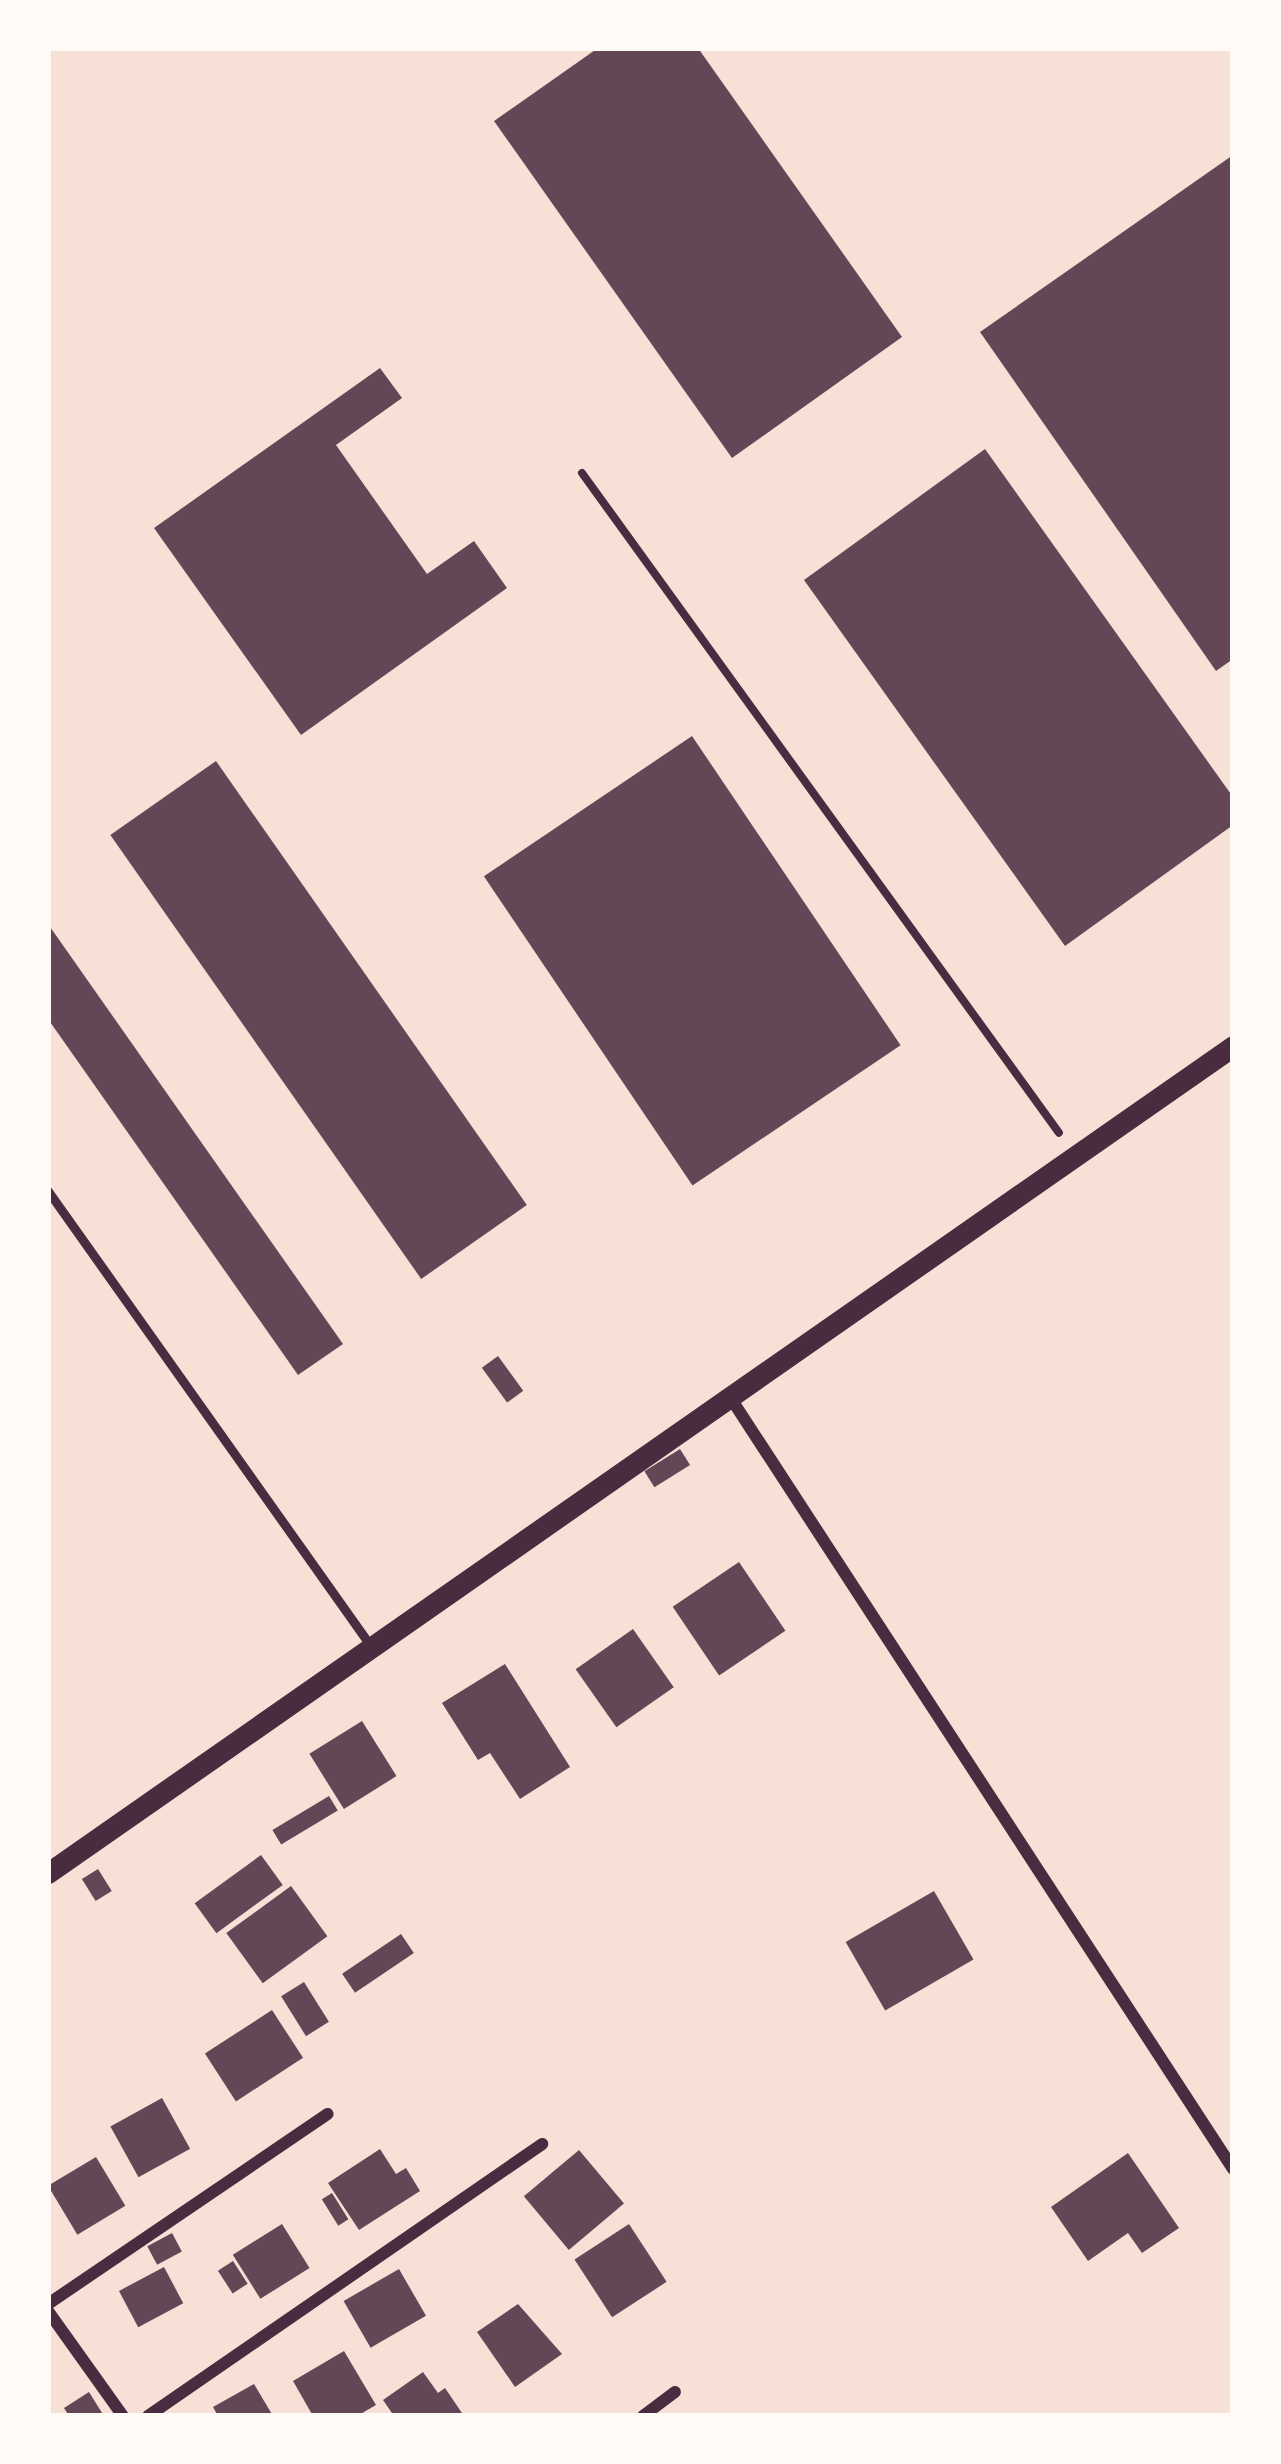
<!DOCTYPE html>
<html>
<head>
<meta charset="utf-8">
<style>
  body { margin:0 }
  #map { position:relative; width:1281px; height:2464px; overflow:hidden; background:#f7e1d7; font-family:"Archivo Narrow",sans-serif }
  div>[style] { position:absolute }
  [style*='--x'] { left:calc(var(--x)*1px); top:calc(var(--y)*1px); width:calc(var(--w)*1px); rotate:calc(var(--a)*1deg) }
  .building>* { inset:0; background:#644757; transform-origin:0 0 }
  .path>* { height:8px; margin:-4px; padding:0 4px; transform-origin:4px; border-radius:4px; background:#4a2c40 }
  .service>* { height:9px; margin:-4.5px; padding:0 4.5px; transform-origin:4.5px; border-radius:4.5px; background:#4a2c40 }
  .minor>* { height:12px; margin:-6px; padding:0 6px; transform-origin:6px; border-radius:6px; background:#4a2c40 }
  .tertiary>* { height:21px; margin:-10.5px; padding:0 10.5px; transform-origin:10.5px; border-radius:10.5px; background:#4a2c40 }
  span { translate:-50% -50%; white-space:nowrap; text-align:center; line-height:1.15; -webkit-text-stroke:9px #fffaf5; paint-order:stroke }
  .frame { position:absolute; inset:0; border:51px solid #fffaf5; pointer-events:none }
</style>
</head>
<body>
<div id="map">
  <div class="building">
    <div style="clip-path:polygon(598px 48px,698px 48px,902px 337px,732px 458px,494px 121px)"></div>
    <div style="clip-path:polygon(1233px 155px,1233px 659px,1216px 671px,980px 332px)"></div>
    <div style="clip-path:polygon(380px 368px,402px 398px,336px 445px,427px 574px,474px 541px,507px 588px,301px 735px,154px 528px)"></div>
    <div style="clip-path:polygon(985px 449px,1233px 797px,1233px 825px,1065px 946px,804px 580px)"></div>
    <div style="left:692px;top:736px;width:373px;height:251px;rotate:56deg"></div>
    <div style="left:216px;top:761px;width:542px;height:129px;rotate:55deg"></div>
    <div style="clip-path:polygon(48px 924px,343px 1344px,298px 1375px,48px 1019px)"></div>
    <div style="left:498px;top:1356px;width:43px;height:20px;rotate:54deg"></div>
    <div style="left:680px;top:1449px;width:19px;height:42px;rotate:58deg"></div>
    <div style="left:739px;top:1562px;width:83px;height:80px;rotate:56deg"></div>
    <div style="left:633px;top:1629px;width:71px;height:70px;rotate:55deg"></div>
    <div style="clip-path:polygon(505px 1664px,570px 1767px,520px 1799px,490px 1753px,478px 1760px,442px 1703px)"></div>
    <div style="left:362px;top:1721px;width:65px;height:62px;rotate:58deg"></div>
    <div style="left:329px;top:1796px;width:17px;height:66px;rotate:59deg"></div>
    <div style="left:261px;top:1855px;width:37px;height:82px;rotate:54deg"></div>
    <div style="left:98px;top:1869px;width:26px;height:19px;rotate:58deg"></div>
    <div style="left:291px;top:1886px;width:62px;height:80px;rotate:54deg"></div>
    <div style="left:934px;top:1891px;width:79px;height:102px;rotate:60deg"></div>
    <div style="left:401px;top:1934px;width:23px;height:71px;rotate:56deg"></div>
    <div style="left:304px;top:1982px;width:47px;height:27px;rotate:58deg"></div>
    <div style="left:272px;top:2010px;width:57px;height:80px;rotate:57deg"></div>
    <div style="left:162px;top:2098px;width:58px;height:59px;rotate:61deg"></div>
    <div style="clip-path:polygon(380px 2149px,396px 2174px,406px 2168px,420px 2191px,359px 2230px,328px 2183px)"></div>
    <div style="left:579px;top:2150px;width:70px;height:72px;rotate:50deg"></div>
    <div style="clip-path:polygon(1128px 2153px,1179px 2228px,1142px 2253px,1128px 2233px,1088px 2261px,1051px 2207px)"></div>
    <div style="left:96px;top:2157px;width:57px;height:56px;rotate:59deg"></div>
    <div style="left:332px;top:2193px;width:31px;height:12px;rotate:58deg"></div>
    <div style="left:282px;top:2224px;width:52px;height:58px;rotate:58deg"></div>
    <div style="left:629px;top:2224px;width:69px;height:65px;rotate:57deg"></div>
    <div style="left:172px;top:2233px;width:21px;height:28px;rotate:62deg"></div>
    <div style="left:233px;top:2261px;width:27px;height:18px;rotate:57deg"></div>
    <div style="left:164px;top:2267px;width:41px;height:51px;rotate:62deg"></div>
    <div style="left:399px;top:2269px;width:54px;height:64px;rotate:60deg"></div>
    <div style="clip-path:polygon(518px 2304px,562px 2354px,515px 2387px,477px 2332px)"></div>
    <div style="clip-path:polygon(344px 2351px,376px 2405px,357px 2416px,313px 2416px,293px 2381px)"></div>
    <div style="clip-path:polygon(423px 2372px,438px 2393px,445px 2388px,464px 2416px,394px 2416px,383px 2400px)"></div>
    <div style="clip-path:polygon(254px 2384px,273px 2416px,218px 2416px,213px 2407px)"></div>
    <div style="clip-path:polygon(89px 2392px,104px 2416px,69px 2416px,64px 2408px)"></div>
  </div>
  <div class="path">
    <div style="--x:582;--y:473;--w:814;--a:54.14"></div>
  </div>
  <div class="service">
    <div style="--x:48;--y:1191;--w:557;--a:54.65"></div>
  </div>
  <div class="minor">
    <div style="--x:730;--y:1397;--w:921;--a:56.91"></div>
    <div style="--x:48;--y:2304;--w:338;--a:-34.2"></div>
    <div style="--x:48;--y:2311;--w:129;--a:54.5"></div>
    <div style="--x:148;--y:2416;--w:479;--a:-34.6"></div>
    <div style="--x:643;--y:2416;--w:40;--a:-37"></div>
  </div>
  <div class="tertiary">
    <div style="--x:48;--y:1873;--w:1445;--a:-34.91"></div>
  </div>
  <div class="frame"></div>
</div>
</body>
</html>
